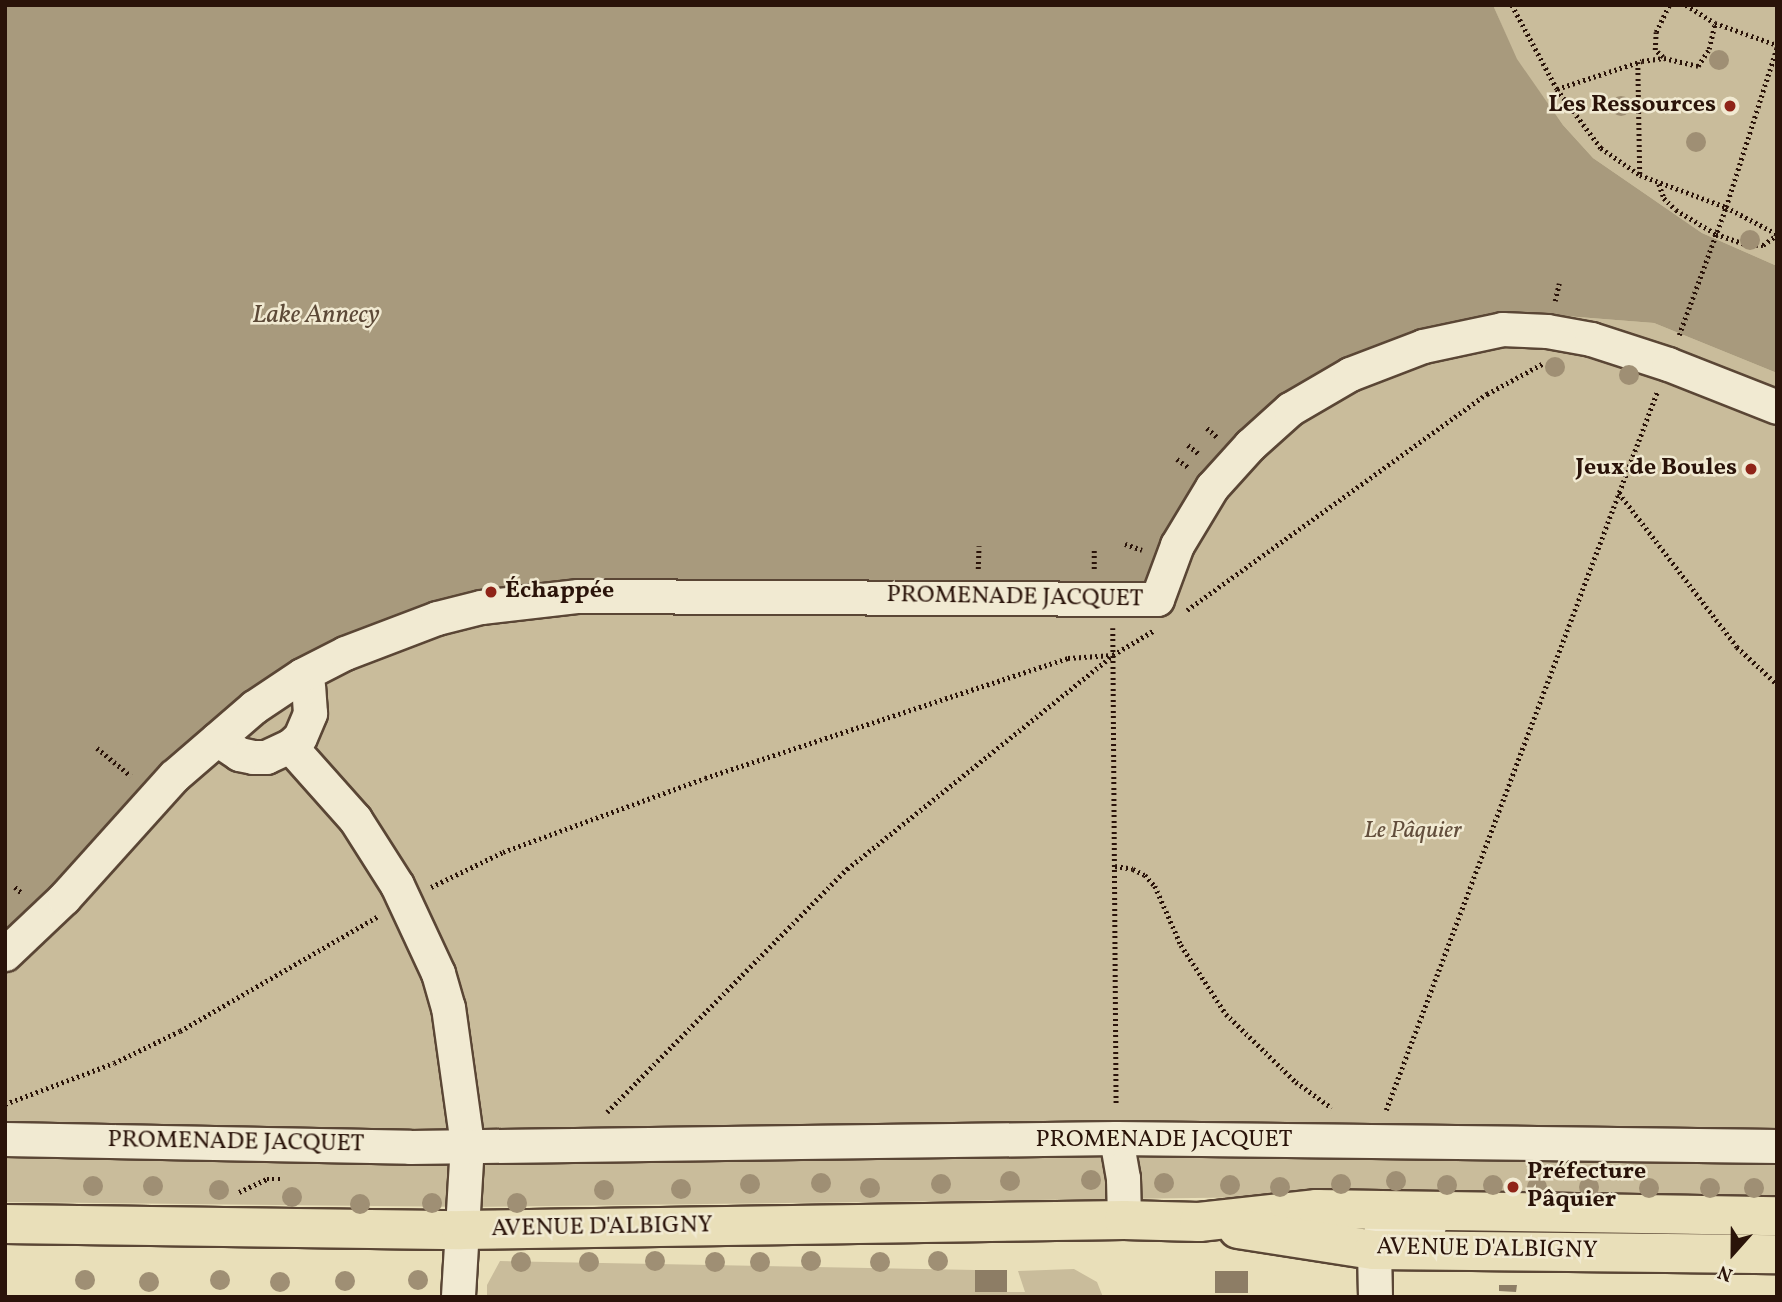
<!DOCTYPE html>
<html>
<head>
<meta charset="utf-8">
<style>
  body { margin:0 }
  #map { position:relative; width:1782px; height:1302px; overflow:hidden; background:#e9dfb9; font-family:Vollkorn,serif }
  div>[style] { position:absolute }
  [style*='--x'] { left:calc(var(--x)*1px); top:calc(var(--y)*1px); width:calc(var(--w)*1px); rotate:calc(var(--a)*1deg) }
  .green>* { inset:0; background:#c9bc9b }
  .water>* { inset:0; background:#a89a7d }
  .building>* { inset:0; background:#8d7d65; transform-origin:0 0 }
  .path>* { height:4.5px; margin-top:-2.25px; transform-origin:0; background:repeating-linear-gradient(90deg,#2a1309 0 2px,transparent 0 5.5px) }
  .roads { filter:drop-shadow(2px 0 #5a4635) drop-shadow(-2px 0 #5a4635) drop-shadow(0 2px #5a4635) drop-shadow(0 -2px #5a4635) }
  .minor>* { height:33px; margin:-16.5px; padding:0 16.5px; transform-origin:16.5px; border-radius:16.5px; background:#f1ead2 }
  .major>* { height:38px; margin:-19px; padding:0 19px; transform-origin:19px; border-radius:19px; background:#e9dfb9 }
  .trees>* { width:20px; height:20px; margin:-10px; border-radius:50%; background:#9f8f74 }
  .dots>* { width:19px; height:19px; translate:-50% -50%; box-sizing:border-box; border:4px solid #f1ead2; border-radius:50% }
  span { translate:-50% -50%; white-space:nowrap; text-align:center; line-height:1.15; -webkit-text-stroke:5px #f1ead2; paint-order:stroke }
  .poi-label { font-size:24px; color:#2a1309; font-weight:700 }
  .right { translate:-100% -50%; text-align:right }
  .left { translate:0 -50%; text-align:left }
  .street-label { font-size:24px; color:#2a1309 }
  .park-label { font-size:24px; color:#624e3c; font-style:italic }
  .water-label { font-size:26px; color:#5c4937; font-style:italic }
  .frame { position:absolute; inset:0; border:7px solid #2a1309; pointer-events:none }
  .north { position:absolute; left:1698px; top:1218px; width:70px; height:70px; -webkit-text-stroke:5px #f1ead2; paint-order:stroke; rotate:201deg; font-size:19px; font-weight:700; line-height:28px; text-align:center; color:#2a1309 }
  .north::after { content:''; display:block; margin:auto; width:24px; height:32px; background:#2a1309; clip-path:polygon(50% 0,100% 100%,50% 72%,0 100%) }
</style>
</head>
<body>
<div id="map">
  <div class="green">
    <div style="clip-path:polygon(1493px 5px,1777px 5px,1777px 266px,1702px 233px,1593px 158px,1563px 125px,1516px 59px)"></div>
    <div style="clip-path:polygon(1565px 316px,1654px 323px,1777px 373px,1777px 1198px,1348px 1196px,473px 1207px,5px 1202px,5px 936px,337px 641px,432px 604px,527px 584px,576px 579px,1146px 582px,1162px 538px,1201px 477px,1242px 432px,1495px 317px)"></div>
    <div style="clip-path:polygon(500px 1261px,975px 1270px,975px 1292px,1025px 1292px,1018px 1271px,1074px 1269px,1097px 1282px,1103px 1297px,487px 1297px,487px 1285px)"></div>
  </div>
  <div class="water">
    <div style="clip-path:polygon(5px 5px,1493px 5px,1517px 59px,1563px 125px,1593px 158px,1702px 233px,1777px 266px,1777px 373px,1654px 323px,1565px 316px,1494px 317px,1422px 333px,1201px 477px,1162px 538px,1146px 582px,576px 579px,527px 584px,432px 604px,337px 640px,5px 936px)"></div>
  </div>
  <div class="building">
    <div style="left:1504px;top:1184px;width:18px;height:7px"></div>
    <div style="left:975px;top:1270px;width:32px;height:22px"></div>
    <div style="left:1215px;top:1271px;width:33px;height:22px"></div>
    <div style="clip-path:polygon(1499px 1285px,1517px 1285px,1516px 1292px,1499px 1291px)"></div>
  </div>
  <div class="path">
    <div style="--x:1512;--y:5;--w:95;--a:61.8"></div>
    <div style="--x:1557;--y:89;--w:74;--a:53.3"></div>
    <div style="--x:1601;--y:148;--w:47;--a:34.7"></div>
    <div style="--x:1640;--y:175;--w:92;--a:20.4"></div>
    <div style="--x:1726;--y:207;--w:58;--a:27.9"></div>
    <div style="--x:1686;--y:5;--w:34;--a:32"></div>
    <div style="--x:1715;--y:23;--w:66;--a:19.5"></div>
    <div style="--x:1663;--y:57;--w:11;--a:-139"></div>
    <div style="--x:1655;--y:50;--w:18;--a:-87"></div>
    <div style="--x:1656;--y:32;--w:30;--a:-64"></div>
    <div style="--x:1638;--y:62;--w:113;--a:89"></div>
    <div style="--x:1557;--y:89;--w:89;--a:-18.2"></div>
    <div style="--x:1642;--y:61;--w:22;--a:-8"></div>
    <div style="--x:1664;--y:58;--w:35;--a:13"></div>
    <div style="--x:1698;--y:66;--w:20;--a:-57"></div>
    <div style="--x:1709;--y:49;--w:27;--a:-77"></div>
    <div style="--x:1659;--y:184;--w:15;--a:70"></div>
    <div style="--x:1664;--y:198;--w:17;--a:45"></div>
    <div style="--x:1676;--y:210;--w:47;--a:31"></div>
    <div style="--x:1716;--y:234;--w:31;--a:19"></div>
    <div style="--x:1745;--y:244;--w:18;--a:3"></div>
    <div style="--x:1763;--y:245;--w:17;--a:-36"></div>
    <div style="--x:1555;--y:301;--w:18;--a:-77"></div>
    <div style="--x:1679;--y:335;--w:136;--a:-69.8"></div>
    <div style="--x:1726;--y:207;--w:168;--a:-72.3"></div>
    <div style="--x:1207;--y:428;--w:15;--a:42"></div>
    <div style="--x:1188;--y:445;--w:14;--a:39"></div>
    <div style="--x:1177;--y:459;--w:14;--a:36"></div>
    <div style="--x:1619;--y:493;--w:194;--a:52.5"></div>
    <div style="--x:1737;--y:647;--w:54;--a:42.8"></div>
    <div style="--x:1125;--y:544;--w:18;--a:19"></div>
    <div style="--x:978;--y:569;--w:23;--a:-88"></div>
    <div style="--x:1094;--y:569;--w:20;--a:-90"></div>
    <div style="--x:1187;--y:610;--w:370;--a:-35.8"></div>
    <div style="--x:1487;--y:394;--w:63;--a:-28.6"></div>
    <div style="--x:1113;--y:628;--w:478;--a:89.6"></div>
    <div style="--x:97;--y:748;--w:44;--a:39.5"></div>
    <div style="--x:1115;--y:866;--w:18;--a:9"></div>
    <div style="--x:1133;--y:869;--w:13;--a:27"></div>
    <div style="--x:1145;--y:875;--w:15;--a:48"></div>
    <div style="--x:1155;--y:886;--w:64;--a:66.2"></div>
    <div style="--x:1181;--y:945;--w:82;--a:56.9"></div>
    <div style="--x:1226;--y:1014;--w:98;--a:44.2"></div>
    <div style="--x:1296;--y:1082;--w:44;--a:35.8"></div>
    <div style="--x:15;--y:887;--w:9;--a:41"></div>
    <div style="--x:431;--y:887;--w:80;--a:-25.9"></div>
    <div style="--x:503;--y:852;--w:215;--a:-20.1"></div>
    <div style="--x:705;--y:778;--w:382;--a:-18.3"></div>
    <div style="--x:1068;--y:658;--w:45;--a:-3.8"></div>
    <div style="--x:5;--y:1104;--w:116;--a:-20.6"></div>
    <div style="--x:114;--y:1063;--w:73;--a:-25.9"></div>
    <div style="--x:180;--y:1031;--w:228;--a:-30.1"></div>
    <div style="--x:1386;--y:1110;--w:767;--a:-69.32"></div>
    <div style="--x:607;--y:1112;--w:342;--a:-45.4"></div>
    <div style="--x:847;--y:869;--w:341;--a:-38.8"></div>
    <div style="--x:1113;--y:655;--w:47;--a:-31"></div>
    <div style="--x:239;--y:1192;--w:31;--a:-25"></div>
    <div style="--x:267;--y:1179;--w:13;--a:0"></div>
  </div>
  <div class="roads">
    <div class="minor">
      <div style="--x:217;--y:739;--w:27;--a:34"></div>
      <div style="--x:239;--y:754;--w:14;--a:12"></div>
      <div style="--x:253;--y:757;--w:13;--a:0"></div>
      <div style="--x:266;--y:757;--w:26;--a:-25"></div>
      <div style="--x:290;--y:746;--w:13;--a:-42"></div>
      <div style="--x:300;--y:737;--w:26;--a:-67"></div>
      <div style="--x:310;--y:713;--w:26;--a:-94"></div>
      <div style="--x:308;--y:687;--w:13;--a:-117"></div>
      <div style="--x:290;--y:746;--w:98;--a:48.3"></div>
      <div style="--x:355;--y:819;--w:78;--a:57.5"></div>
      <div style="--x:397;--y:885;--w:97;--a:65"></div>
      <div style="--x:438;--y:973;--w:35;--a:74"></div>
      <div style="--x:448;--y:1007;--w:138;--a:82.1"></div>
      <div style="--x:467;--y:1144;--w:153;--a:93.4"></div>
      <div style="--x:5;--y:954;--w:81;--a:-43.5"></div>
      <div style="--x:64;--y:898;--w:164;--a:-48"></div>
      <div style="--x:174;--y:776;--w:106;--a:-40.8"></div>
      <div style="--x:254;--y:707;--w:58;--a:-33.7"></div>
      <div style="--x:302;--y:675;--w:48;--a:-27.1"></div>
      <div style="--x:345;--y:653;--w:98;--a:-20.8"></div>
      <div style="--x:437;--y:618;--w:45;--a:-14"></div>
      <div style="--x:481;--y:607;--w:98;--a:-6.5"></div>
      <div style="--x:578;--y:596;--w:579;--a:0.3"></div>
      <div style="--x:1157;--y:599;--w:58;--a:-69.7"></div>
      <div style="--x:1177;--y:545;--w:68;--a:-58.9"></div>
      <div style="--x:1212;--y:487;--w:57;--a:-47.9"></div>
      <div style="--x:1250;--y:445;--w:54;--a:-42"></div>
      <div style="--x:1290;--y:409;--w:69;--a:-30.3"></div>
      <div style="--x:1350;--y:374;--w:78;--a:-21"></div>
      <div style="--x:1423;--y:346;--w:81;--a:-12.1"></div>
      <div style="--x:1502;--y:329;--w:45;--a:2.5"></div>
      <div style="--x:1547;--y:331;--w:45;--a:10.3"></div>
      <div style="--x:1591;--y:339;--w:81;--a:18"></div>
      <div style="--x:1668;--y:364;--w:117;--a:21.5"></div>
      <div style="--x:1116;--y:1138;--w:41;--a:80.1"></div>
      <div style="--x:1123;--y:1178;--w:42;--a:88.6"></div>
      <div style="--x:5;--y:1139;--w:405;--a:1.1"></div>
      <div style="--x:410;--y:1147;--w:706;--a:-0.73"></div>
      <div style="--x:1116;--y:1138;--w:661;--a:0.69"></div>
      <div style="--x:1375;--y:1297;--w:47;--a:-91.2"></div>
      <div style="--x:1374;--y:1250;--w:20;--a:-70"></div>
      <div style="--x:1381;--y:1231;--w:49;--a:-8.1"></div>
    </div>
    <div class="major">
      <div style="--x:5;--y:1224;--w:456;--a:0.8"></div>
      <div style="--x:461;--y:1230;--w:663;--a:-0.86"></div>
      <div style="--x:1124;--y:1220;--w:75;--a:1.5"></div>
      <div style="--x:1199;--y:1222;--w:119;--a:-6.3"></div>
      <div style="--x:1317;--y:1209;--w:460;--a:0.9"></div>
      <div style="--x:1238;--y:1229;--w:138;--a:8.8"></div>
      <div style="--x:1374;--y:1250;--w:403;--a:0.6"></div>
    </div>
  </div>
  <div class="trees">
    <div style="left:1719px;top:60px"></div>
    <div style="left:1621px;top:106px"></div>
    <div style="left:1696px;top:142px"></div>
    <div style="left:1750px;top:240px"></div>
    <div style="left:1555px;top:367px"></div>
    <div style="left:1629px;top:375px"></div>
    <div style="left:1091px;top:1180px"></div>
    <div style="left:1010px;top:1181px"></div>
    <div style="left:1396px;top:1181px"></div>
    <div style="left:821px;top:1183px"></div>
    <div style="left:1164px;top:1183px"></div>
    <div style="left:750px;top:1184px"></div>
    <div style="left:941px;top:1184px"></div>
    <div style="left:1341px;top:1184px"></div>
    <div style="left:1230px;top:1185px"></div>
    <div style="left:1447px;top:1185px"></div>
    <div style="left:1493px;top:1185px"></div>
    <div style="left:93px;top:1186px"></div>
    <div style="left:153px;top:1186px"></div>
    <div style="left:1280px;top:1187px"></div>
    <div style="left:1537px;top:1187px"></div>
    <div style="left:1589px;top:1187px"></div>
    <div style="left:870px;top:1188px"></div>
    <div style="left:1649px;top:1188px"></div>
    <div style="left:1710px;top:1188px"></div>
    <div style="left:1754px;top:1188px"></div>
    <div style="left:681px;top:1189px"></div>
    <div style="left:219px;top:1190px"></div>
    <div style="left:604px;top:1190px"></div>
    <div style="left:292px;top:1197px"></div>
    <div style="left:432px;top:1203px"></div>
    <div style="left:517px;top:1203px"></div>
    <div style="left:360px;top:1204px"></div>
    <div style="left:655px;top:1261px"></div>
    <div style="left:811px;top:1261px"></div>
    <div style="left:938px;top:1261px"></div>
    <div style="left:521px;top:1262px"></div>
    <div style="left:589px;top:1262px"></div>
    <div style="left:715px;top:1262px"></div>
    <div style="left:760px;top:1262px"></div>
    <div style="left:880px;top:1262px"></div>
    <div style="left:85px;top:1280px"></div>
    <div style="left:220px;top:1280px"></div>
    <div style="left:418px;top:1280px"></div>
    <div style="left:345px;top:1281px"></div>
    <div style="left:149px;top:1282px"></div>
    <div style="left:280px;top:1282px"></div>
  </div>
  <div class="dots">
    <div style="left:1730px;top:106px;background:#8f2418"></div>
    <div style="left:1751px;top:469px;background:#8f2418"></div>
    <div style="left:491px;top:592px;background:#8f2418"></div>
    <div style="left:1513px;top:1187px;background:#8f2418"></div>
  </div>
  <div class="poi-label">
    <span class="right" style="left:1716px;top:106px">Les Ressources</span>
    <span class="right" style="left:1737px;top:469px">Jeux de Boules</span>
    <span class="left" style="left:505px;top:592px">Échappée</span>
    <span class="left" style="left:1527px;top:1187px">Préfecture<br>Pâquier</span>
  </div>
  <div class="street-label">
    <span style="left:1015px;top:598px;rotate:1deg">PROMENADE JACQUET</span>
    <span style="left:1164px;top:1141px">PROMENADE JACQUET</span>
    <span style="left:236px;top:1143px;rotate:1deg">PROMENADE JACQUET</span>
    <span style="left:602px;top:1228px;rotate:-1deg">AVENUE D'ALBIGNY</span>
    <span style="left:1487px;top:1250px;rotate:1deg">AVENUE D'ALBIGNY</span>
  </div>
  <div class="park-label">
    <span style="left:1413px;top:832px">Le Pâquier</span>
  </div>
  <div class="water-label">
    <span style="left:316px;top:316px">Lake Annecy</span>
  </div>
  <div class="frame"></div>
  <div class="north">N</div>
</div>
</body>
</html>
